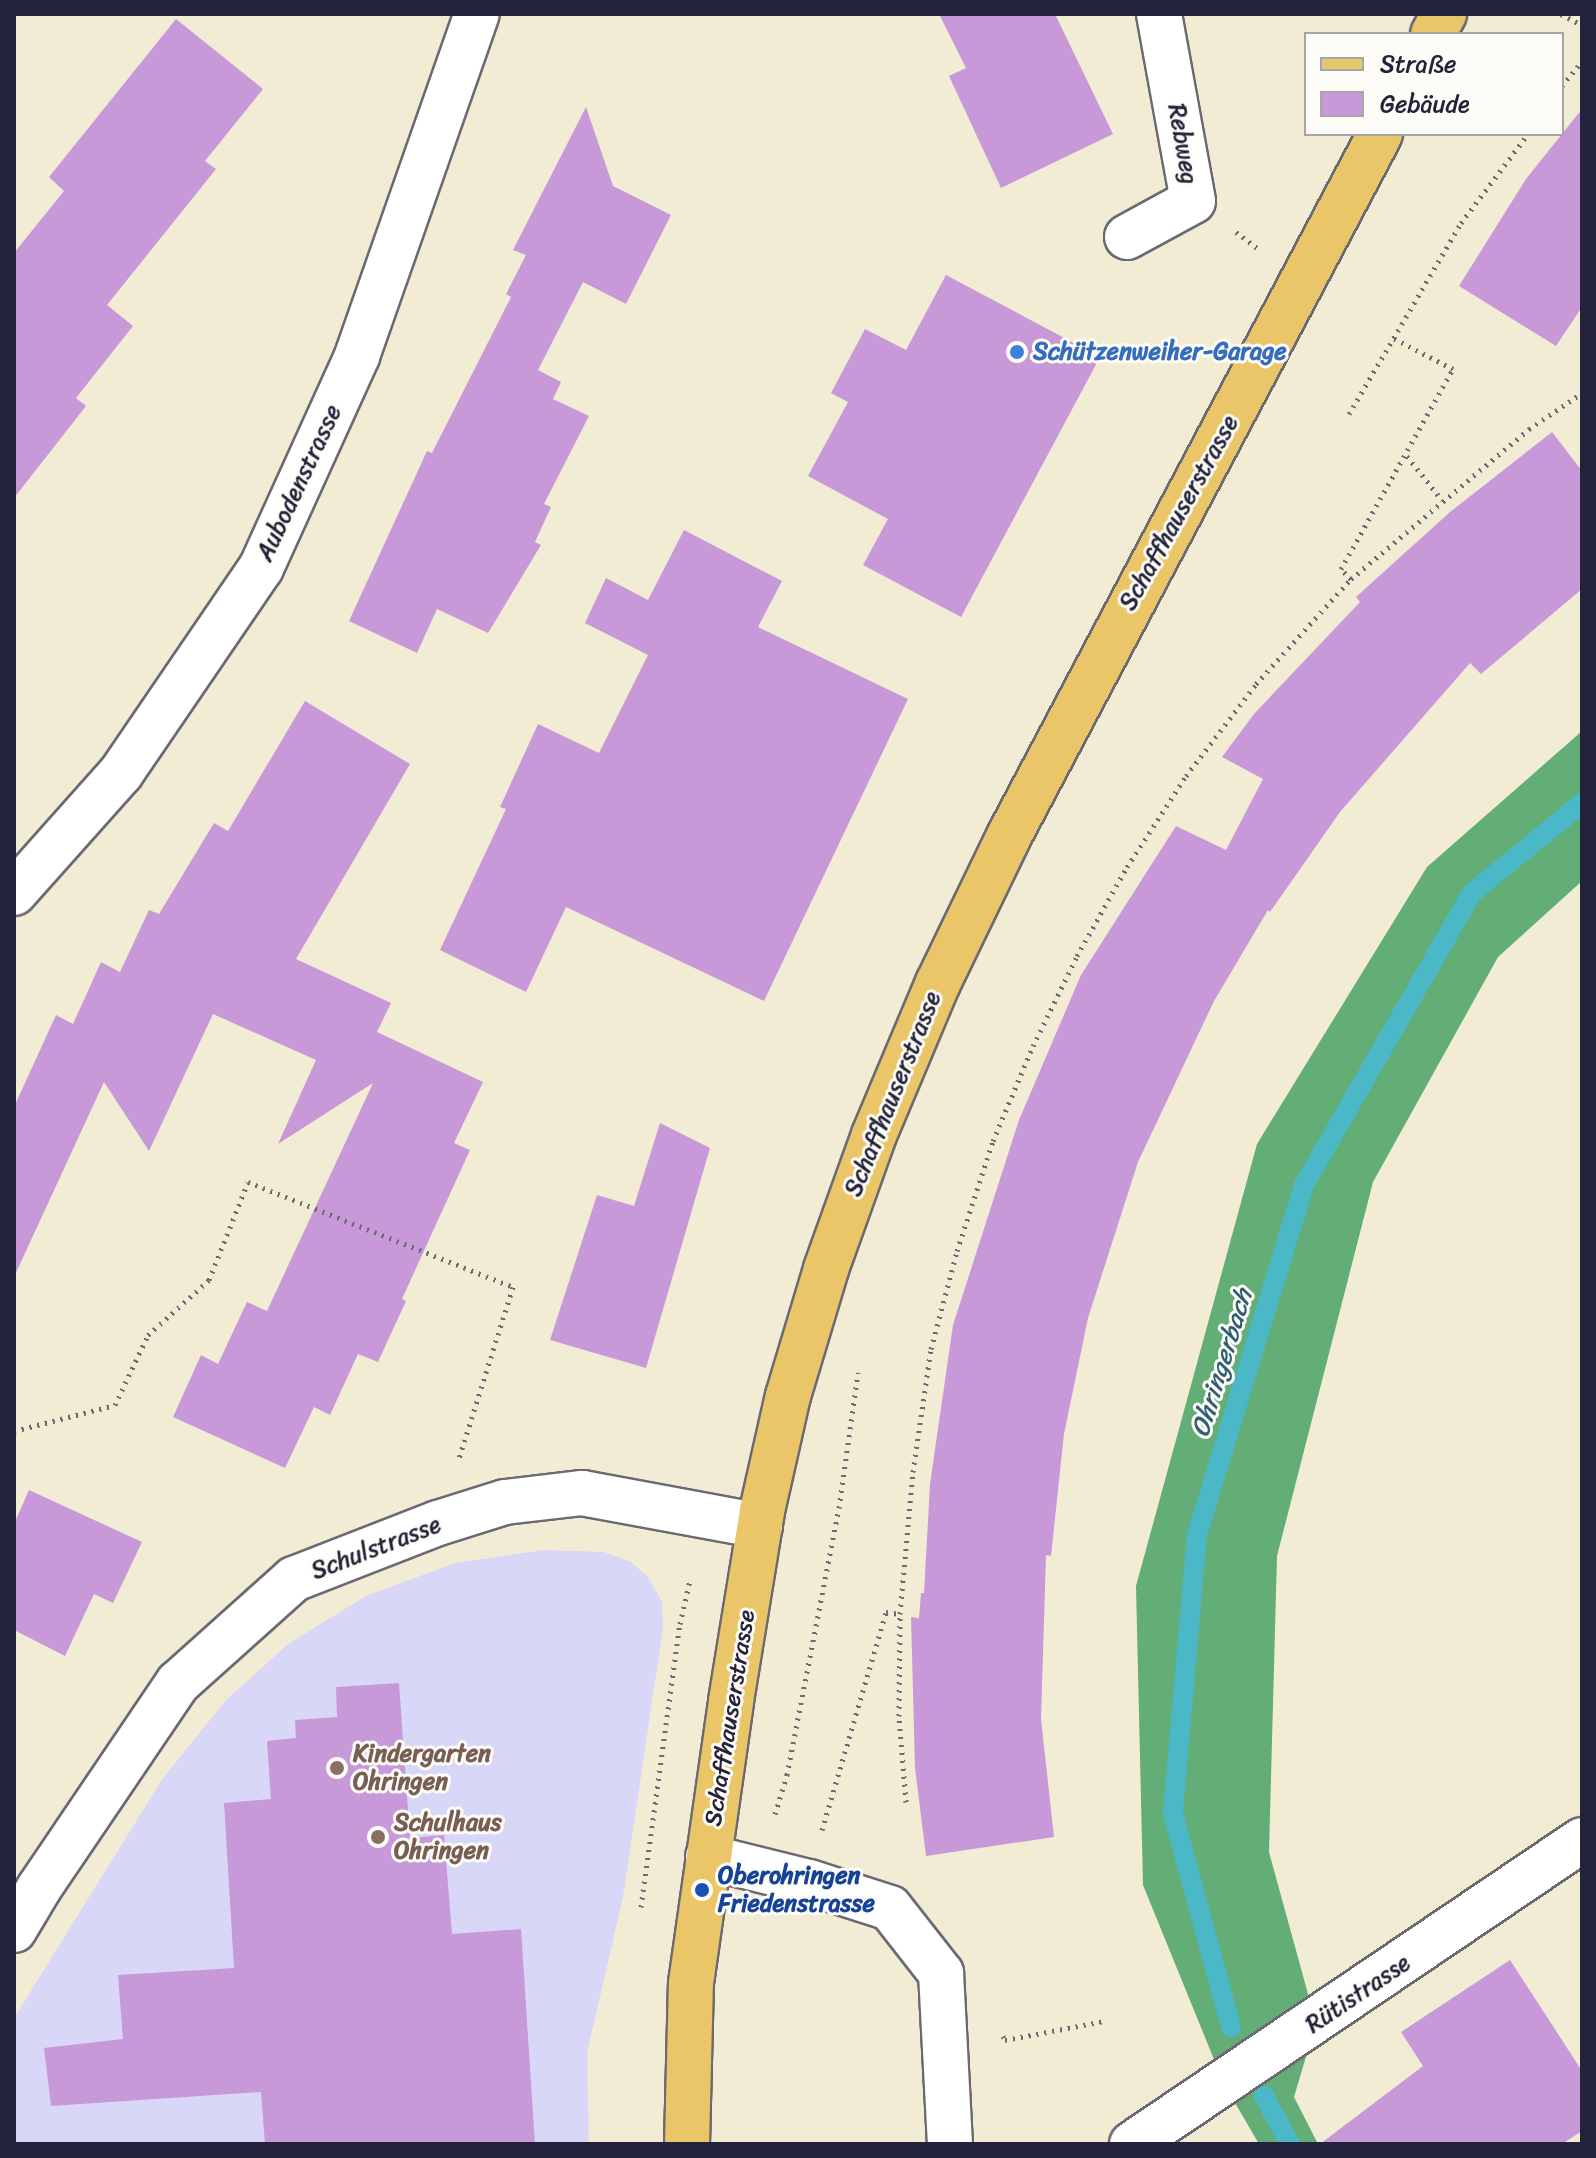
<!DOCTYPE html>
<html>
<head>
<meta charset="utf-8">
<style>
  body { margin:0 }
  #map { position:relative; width:1596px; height:2158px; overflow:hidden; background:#f2ecd5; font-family:Sriracha,sans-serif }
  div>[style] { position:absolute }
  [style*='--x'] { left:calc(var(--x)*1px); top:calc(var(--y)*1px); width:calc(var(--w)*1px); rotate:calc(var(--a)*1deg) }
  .built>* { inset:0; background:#d9d7f7 }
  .forest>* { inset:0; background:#63ad76 }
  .stream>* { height:20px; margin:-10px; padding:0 10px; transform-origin:10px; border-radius:10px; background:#4bb8c7 }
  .building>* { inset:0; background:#c799d8 }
  .path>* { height:5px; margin-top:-2.5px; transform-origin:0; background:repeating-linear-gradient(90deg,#6b6971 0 2px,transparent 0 8px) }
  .roads { filter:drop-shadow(2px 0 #6b6971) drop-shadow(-2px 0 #6b6971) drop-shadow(0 2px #6b6971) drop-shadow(0 -2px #6b6971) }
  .minor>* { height:44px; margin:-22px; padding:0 22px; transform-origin:22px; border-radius:22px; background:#fff }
  .primary>* { height:44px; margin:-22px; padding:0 22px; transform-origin:22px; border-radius:22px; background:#ebc669 }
  .dots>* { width:22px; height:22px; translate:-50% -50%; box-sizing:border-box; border:4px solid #fdfcf7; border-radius:50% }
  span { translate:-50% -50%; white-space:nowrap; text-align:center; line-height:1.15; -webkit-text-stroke:6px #fdfcf7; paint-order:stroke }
  .street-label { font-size:24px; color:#22223b }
  .shop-label { font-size:24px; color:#366cbe; font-weight:700 }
  .left { translate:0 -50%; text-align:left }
  .education-label { font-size:24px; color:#785e54; font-weight:700 }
  .transit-label { font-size:24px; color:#164399; font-weight:700 }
  .water-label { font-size:26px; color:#325e73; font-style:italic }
  .frame { position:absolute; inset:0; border:16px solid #22223b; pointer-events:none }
  .legend { position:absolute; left:1304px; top:32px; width:260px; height:104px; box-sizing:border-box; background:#fdfcf7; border:2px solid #a5a5ac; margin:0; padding:10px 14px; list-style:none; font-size:24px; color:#22223b }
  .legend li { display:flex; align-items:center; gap:16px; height:40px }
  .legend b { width:40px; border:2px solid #a5a5ac }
</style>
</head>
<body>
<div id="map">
  <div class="built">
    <div style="clip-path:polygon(544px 1550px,604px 1552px,631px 1562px,648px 1577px,662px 1602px,663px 1628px,623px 1897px,587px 2053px,589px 2144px,14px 2144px,14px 2018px,163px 1778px,226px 1700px,288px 1644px,366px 1596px,455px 1563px)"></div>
  </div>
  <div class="forest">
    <div style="clip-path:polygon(1582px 731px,1582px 881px,1498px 957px,1373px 1182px,1277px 1556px,1269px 1852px,1316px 2023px,1294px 2097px,1318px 2144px,1259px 2144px,1224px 2084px,1143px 1885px,1136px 1586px,1257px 1144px,1427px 867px)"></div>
  </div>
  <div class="stream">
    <div style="--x:1231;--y:2027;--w:222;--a:-105.2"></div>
    <div style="--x:1173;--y:1813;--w:279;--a:-85.1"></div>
    <div style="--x:1197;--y:1535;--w:366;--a:-73"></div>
    <div style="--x:1304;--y:1185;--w:337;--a:-60.1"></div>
    <div style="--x:1472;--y:893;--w:142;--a:-39.3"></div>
    <div style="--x:1264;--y:2096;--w:55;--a:61.6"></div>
  </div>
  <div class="building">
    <div style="clip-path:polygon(939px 14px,1055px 14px,1113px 134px,1001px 188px,949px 76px,966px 68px)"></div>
    <div style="clip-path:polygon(176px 19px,263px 89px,205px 161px,216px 169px,107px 305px,133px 326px,76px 398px,86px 406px,14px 498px,14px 253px,64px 191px,49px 177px)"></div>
    <div style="clip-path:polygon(586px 107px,613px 186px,671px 215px,626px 304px,583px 282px,538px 370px,561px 382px,553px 399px,589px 416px,544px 504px,551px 507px,535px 542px,541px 545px,488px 633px,437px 609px,417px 653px,349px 621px,427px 451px,432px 453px,511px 297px,506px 294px,526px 255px,513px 250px)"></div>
    <div style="clip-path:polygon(1582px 109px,1582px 307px,1556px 346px,1459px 286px,1526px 179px)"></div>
    <div style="clip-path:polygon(946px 275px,1100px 357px,961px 617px,863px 565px,888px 519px,808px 476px,848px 402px,831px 393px,865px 329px,906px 350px)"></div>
    <div style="clip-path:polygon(1552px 432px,1582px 471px,1582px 589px,1481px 674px,1470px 663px,1340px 812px,1270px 912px,1268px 910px,1214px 1001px,1138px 1162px,1088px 1318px,1064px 1434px,1051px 1556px,1046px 1555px,1041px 1719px,1054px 1837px,926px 1856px,915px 1768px,911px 1617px,919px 1618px,921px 1593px,924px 1593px,930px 1484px,953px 1325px,1019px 1120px,1081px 975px,1176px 826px,1226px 850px,1263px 779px,1222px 757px,1254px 714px,1360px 602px,1356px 597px,1450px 512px)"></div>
    <div style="clip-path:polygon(684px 530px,782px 581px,758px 627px,908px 699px,764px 1001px,566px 907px,526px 992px,440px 950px,506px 809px,500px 807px,538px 724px,599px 753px,648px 655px,585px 623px,606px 578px,648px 600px)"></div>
    <div style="clip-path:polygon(305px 701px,410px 764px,296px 959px,391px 1003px,377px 1032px,483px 1082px,454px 1143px,470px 1150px,402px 1299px,406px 1301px,378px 1362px,358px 1354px,330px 1415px,314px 1407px,285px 1468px,173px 1417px,201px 1355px,218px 1364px,247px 1302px,267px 1311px,373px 1083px,278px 1144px,316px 1060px,213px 1014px,149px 1151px,104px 1082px,14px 1277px,14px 1107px,56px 1015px,73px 1024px,101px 962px,120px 972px,149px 910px,159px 914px,214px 823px,228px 831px)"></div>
    <div style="clip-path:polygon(660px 1123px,710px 1148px,646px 1368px,550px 1340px,597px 1195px,634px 1206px)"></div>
    <div style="clip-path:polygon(29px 1490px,142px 1542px,113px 1603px,94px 1594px,65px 1656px,14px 1630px,14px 1524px)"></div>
    <div style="clip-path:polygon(399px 1683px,410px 1838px,444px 1835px,452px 1934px,521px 1929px,535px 2144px,265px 2144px,261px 2092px,51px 2106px,44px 2048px,123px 2039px,118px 1975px,234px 1968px,224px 1803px,271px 1799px,267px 1741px,296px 1738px,295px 1720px,337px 1717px,336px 1687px)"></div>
    <div style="clip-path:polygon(1510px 1960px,1582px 2071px,1582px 2131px,1562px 2144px,1320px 2144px,1423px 2066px,1401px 2032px)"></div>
  </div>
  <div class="path">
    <div style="--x:1561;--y:14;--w:24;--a:28"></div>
    <div style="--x:1562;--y:86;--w:32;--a:-51"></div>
    <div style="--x:1236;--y:232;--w:26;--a:37"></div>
    <div style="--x:1349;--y:414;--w:221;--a:-59.6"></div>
    <div style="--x:1461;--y:223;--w:111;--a:-53"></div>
    <div style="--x:1407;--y:456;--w:56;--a:51.5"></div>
    <div style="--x:1351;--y:579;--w:14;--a:-135"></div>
    <div style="--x:1341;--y:569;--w:229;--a:-60.8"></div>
    <div style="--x:1453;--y:369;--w:68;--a:-152.7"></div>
    <div style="--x:14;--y:1431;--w:104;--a:-14.4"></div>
    <div style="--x:115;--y:1405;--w:77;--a:-64.8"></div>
    <div style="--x:148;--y:1335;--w:82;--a:-42"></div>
    <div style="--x:209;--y:1280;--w:105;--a:-68.3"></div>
    <div style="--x:248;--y:1182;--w:285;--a:21.6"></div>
    <div style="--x:513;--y:1287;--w:179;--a:107.5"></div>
    <div style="--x:906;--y:1802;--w:86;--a:-94.7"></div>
    <div style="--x:899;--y:1716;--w:102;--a:-89.4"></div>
    <div style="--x:900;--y:1614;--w:143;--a:-84.8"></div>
    <div style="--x:913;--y:1472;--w:124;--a:-81.7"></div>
    <div style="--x:931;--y:1349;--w:101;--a:-75.1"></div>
    <div style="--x:957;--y:1251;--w:116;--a:-71.9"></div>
    <div style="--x:993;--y:1141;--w:103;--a:-67.2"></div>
    <div style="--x:1033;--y:1046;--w:100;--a:-63.9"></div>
    <div style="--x:1077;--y:956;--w:102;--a:-60.7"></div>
    <div style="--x:1127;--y:867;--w:108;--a:-57"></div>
    <div style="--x:1186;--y:776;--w:116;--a:-52.7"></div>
    <div style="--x:1256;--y:684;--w:142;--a:-47.9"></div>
    <div style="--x:1351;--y:579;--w:233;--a:-40.1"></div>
    <div style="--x:1529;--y:429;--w:64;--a:-34.2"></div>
    <div style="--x:775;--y:1814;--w:41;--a:-72.9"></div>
    <div style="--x:787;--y:1775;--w:272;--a:-79"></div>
    <div style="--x:839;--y:1508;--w:137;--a:-82"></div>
    <div style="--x:822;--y:1830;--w:227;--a:-73.6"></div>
    <div style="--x:886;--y:1612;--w:14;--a:8"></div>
    <div style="--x:641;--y:1907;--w:286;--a:-82.2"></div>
    <div style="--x:680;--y:1624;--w:45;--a:-77.2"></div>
    <div style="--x:1003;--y:2036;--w:4;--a:63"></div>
    <div style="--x:1005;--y:2040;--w:102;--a:-10.8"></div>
  </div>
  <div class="roads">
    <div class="minor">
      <div style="--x:1127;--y:237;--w:75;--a:-28.6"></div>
      <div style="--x:1193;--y:201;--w:190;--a:-100.3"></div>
      <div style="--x:14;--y:893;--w:161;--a:-48.3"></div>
      <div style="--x:121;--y:773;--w:248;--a:-55.7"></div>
      <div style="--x:261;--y:568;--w:233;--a:-65.6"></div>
      <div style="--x:357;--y:356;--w:362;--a:-70.7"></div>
      <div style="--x:708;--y:1857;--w:104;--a:13.9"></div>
      <div style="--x:809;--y:1882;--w:85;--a:17.8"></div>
      <div style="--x:890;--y:1908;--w:83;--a:51.9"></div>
      <div style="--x:941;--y:1973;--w:171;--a:87"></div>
      <div style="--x:14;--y:1930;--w:49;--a:-59.2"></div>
      <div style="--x:39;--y:1888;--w:248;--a:-55.9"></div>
      <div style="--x:178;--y:1683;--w:156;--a:-41.9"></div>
      <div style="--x:294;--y:1579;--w:155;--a:-21.3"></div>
      <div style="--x:438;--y:1523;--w:70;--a:-17.4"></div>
      <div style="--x:505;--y:1502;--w:78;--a:-6.7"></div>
      <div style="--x:582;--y:1493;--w:181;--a:10.5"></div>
      <div style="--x:1132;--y:2144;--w:543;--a:-34.04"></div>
    </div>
    <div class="primary">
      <div style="--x:1433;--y:34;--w:23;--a:-61"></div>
      <div style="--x:687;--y:2144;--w:161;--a:-88.6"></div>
      <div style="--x:691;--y:1983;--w:285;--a:-81.9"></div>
      <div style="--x:731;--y:1701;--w:193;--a:-80.7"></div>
      <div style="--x:762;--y:1511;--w:118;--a:-77.3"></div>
      <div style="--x:788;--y:1396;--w:133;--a:-73.3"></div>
      <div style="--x:826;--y:1269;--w:142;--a:-70.3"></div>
      <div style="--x:874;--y:1135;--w:165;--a:-67.2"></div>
      <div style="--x:938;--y:983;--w:163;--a:-64.2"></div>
      <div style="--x:1009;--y:836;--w:794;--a:-62.14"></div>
    </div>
  </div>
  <div class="dots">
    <div style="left:1017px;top:352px;background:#3f7fe0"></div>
    <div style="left:337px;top:1768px;background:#8d6e63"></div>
    <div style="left:378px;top:1837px;background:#8d6e63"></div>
    <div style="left:702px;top:1890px;background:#1a4fb4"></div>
  </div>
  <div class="street-label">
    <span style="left:1183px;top:144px;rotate:80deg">Rebweg</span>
    <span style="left:299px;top:483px;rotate:-65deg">Aubodenstrasse</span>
    <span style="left:1179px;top:513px;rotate:-61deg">Schaffhauserstrasse</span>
    <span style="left:893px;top:1094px;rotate:-68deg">Schaffhauserstrasse</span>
    <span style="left:376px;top:1548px;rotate:-21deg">Schulstrasse</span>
    <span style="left:730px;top:1718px;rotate:-81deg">Schaffhauserstrasse</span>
    <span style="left:1358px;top:1994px;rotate:-34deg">Rütistrasse</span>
  </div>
  <div class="shop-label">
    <span class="left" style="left:1033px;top:352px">Schützenweiher-Garage</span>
  </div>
  <div class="education-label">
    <span class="left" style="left:353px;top:1768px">Kindergarten<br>Ohringen</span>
    <span class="left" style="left:394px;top:1837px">Schulhaus<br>Ohringen</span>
  </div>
  <div class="transit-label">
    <span class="left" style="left:718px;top:1890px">Oberohringen<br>Friedenstrasse</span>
  </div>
  <div class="water-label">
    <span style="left:1222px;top:1363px;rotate:-73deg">Ohringerbach</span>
  </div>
  <div class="frame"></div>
  <ul class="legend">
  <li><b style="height:10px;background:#ebc669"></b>Straße</li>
  <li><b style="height:22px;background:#c799d8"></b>Gebäude</li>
  </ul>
</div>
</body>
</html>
